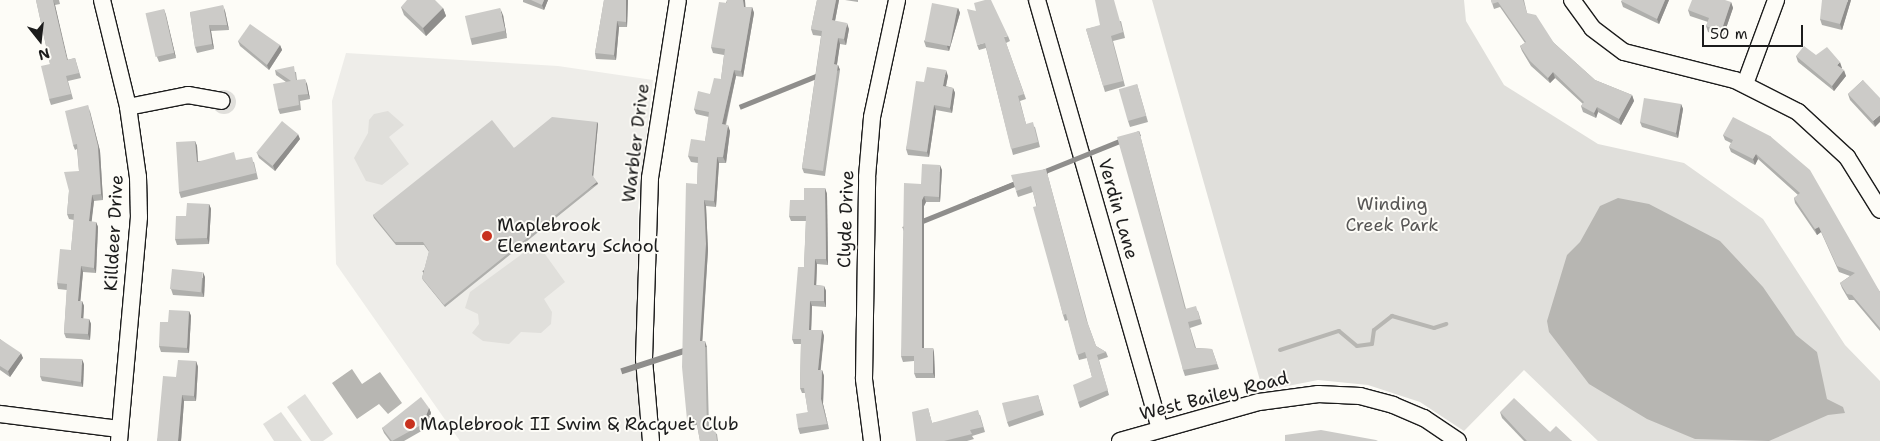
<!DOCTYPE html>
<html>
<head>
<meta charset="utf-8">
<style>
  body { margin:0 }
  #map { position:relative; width:1880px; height:441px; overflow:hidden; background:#fdfcf7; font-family:"Shantell Sans",sans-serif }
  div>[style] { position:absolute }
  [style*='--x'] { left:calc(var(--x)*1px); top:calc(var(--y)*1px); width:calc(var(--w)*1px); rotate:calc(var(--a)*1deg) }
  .built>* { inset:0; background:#eeede9 }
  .green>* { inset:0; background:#e0dfdb }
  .round { border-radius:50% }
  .water>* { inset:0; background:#b7b6b2 }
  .stream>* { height:4px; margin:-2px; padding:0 2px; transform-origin:2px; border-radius:2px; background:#b7b6b2 }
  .roads { filter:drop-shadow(1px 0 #1c1c1c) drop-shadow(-1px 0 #1c1c1c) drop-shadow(0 1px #1c1c1c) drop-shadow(0 -1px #1c1c1c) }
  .street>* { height:16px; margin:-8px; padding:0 8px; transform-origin:8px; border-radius:8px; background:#fdfcf7 }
  .wall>* { inset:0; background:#afafac }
  .shaded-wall>* { inset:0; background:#8f8e8c; transform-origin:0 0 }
  .building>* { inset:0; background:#cccbc8; transform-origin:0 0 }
  .dots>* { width:14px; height:14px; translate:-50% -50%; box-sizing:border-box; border:2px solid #fdfcf7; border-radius:50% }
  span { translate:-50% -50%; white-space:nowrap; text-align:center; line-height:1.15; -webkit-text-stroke:4px #fdfcf7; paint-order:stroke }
  .street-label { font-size:18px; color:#1c1c1c }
  .park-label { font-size:18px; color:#575655 }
  .poi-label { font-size:18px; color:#1c1c1c }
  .left { translate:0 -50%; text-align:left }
  .north { position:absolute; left:15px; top:15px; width:50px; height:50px; -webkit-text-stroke:4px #fdfcf7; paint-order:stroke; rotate:164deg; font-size:14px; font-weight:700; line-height:20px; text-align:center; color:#1c1c1c }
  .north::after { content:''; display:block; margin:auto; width:18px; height:22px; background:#1c1c1c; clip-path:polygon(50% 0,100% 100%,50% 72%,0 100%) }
  .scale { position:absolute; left:1702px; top:25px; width:101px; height:22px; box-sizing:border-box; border:2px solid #1c1c1c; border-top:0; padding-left:6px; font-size:15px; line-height:18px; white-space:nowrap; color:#1c1c1c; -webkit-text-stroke:4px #fdfcf7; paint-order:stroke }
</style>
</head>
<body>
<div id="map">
  <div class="built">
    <div style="clip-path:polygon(346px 53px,558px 66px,653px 80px,638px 208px,637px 384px,642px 441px,460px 441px,336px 264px,332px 101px)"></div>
  </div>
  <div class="green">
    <div style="clip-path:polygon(1152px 0,1464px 0,1466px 21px,1504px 85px,1598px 144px,1684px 163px,1763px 219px,1845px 345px,1880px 381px,1880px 441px,1598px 441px,1524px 370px,1464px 431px,1420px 402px,1368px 385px,1318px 380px,1263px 391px)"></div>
    <div class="round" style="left:212px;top:90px;width:24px;height:24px"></div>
    <div style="clip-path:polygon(388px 111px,404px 125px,389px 137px,409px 164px,382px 185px,366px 181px,354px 158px,368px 133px,369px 120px,374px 114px)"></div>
    <div style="clip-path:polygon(537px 243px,565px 282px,544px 299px,552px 312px,551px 324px,541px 333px,521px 332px,509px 344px,483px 341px,472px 333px,479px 324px,478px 314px,465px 308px,470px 292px)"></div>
    <div style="clip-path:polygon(305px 394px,333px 434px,323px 441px,311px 441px,287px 407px)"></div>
    <div style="clip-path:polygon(281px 412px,302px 441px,274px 441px,263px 424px)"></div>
  </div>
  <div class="water">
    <div style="clip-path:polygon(1618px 198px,1649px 204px,1720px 241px,1763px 287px,1796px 335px,1817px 352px,1827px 399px,1843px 407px,1845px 413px,1828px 415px,1769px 441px,1695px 439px,1647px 419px,1589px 384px,1549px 332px,1547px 321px,1567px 255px,1580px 242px,1600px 206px)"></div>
    <div style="clip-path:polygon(352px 369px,362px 384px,380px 372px,402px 403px,388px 414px,379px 404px,357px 419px,332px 383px)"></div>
  </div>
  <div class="stream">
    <div style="--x:1280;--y:350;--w:62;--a:-17.9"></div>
    <div style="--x:1339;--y:331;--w:23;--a:40"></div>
    <div style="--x:1357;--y:346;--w:15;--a:-8"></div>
    <div style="--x:1372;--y:344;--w:14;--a:-82"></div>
    <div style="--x:1374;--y:330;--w:23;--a:-38"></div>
    <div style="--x:1392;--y:316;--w:44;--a:15.9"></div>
    <div style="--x:1434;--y:328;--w:13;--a:-18"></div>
  </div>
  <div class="roads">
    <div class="street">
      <div style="--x:102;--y:0;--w:110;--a:76.3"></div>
      <div style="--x:128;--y:107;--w:71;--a:81.9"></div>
      <div style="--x:138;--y:177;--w:40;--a:88.6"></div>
      <div style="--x:139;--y:217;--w:225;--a:95.1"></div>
      <div style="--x:1037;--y:0;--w:446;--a:74"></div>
      <div style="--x:1572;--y:0;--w:34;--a:54"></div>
      <div style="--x:1592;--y:28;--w:40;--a:37"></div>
      <div style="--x:1624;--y:52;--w:114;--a:14.2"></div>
      <div style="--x:1735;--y:80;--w:71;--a:26.9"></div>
      <div style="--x:1798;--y:112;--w:67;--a:42.6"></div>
      <div style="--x:1847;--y:157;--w:62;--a:58.1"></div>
      <div style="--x:1745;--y:84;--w:90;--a:-69.7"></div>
      <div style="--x:128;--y:107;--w:61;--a:-11.3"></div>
      <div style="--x:188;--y:95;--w:34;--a:10"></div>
      <div style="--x:0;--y:414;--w:120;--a:7.2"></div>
      <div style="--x:651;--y:441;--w:82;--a:-94.9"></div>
      <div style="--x:644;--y:359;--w:181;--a:-88.1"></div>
      <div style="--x:650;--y:178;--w:180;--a:-81.1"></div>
      <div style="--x:872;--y:441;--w:63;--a:-97.4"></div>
      <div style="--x:864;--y:379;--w:202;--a:-89.1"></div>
      <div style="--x:867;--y:177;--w:60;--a:-85.2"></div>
      <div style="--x:872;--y:117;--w:120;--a:-77.9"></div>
      <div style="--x:1120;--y:441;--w:144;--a:-15.7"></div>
      <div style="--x:1259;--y:402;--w:60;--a:-7.7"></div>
      <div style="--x:1318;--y:394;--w:42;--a:2.7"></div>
      <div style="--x:1360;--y:396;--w:34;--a:15"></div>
      <div style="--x:1393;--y:405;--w:34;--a:23"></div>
      <div style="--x:1424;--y:418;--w:41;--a:34.1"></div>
    </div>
  </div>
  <div class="wall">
    <div style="clip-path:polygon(36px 0,59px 0,60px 4px,55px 5px,67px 60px,75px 58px,81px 78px,68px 81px,73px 99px,51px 105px,49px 99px,50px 64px)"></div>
    <div style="clip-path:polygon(523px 0,548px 0,544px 10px,523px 2px)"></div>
    <div style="clip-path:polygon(604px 0,628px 0,627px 27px,619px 27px,616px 60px,596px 59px,595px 53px)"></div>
    <div style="clip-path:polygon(727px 0,745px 0,745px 7px,752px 7px,754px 13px,743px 77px,736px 76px,726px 125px,730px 131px,726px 163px,719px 163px,716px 207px,706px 206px,708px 250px,702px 341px,707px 347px,709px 429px,717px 434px,718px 441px,700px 441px,697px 425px,689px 426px,687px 420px,698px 163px,691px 162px,688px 156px,705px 141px,709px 117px,696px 114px,694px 109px,710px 94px,721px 79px,724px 55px,713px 53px,711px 47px)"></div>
    <div style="clip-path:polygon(817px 0,839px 0,835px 21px,849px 29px,846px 45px,840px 44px,837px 65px,838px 65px,840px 70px,825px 176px,804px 173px,802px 168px,821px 36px,813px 35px,811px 29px)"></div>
    <div style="clip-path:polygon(845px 0,858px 0,858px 2px)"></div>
    <div style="clip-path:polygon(1491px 0,1524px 0,1527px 13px,1554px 43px,1595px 80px,1632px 95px,1634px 101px,1621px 125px,1598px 112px,1596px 118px,1583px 112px,1581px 106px,1583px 104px,1555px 78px,1550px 83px,1531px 66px,1522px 51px,1520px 46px,1525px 43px,1500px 7px,1494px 9px)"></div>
    <div style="clip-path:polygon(1669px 0,1659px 24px,1623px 7px,1621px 1px)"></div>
    <div style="clip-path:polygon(1851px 0,1842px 30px,1822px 25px,1820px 19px)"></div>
    <div style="clip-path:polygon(1731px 2px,1733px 8px,1723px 37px,1708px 32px,1706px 26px,1708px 22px,1690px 16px,1688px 10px)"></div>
    <div style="clip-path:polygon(401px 7px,443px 8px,446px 16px,426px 36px,404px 15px)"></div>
    <div style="clip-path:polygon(958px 8px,960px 13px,949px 51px,926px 47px,924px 41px)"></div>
    <div style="clip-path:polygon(164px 9px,176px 58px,159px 62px,157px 57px)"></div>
    <div style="clip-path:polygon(225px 11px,229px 30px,211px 31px,214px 49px,197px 53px,195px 47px,190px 12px)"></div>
    <div style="clip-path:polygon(503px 15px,507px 38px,472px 45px,470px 37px)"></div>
    <div style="clip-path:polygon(1121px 21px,1125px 38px,1113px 41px,1125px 86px,1105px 92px,1086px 29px)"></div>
    <div style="clip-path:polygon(1008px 36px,1010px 41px,1006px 43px,1026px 99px,1020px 101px,1026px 124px,1035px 127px,1040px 147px,1013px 155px,986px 48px,979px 50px,977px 45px)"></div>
    <div style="clip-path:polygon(238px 41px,280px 45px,282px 50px,269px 70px,240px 46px)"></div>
    <div style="clip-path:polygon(1816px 55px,1842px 68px,1841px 68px,1846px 76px,1834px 91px,1798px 62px,1796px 56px)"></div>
    <div style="clip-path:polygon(275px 70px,296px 72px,297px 80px,307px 84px,310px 99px,300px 101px,301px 110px,280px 114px,278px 109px,286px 82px,276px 75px)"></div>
    <div style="clip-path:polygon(948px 76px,946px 86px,953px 88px,955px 93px,952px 113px,936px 110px,929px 157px,908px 155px,906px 149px,924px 82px)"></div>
    <div style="clip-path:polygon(1863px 80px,1875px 127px,1850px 100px,1848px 94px)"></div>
    <div style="clip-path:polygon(1137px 84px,1148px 122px,1130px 127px,1128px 121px)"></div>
    <div style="clip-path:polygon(1681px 104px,1683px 109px,1678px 138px,1642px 127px,1640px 122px)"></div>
    <div style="clip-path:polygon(90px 111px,100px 151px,103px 200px,94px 201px,91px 222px,96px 222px,98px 227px,96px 273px,83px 272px,80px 301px,82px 301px,84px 306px,83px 319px,89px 319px,91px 324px,90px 340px,66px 338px,64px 333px,67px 290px,58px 289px,57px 283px,71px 250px,74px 220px,69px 219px,67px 214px,69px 191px,79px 171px,77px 149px,75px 150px,73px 145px)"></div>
    <div style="clip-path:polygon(597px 122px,598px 124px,593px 177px,597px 182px,598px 184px,445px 307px,423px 280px,422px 278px,429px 252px,424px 245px,396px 245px,374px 218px,373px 215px,514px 148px)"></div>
    <div style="clip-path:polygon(1139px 131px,1186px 309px,1198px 311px,1202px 324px,1190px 328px,1196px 348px,1212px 349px,1219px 369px,1185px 376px,1183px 370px)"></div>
    <div style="clip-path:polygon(1723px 135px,1770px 136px,1880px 292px,1880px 331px,1854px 300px,1849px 300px,1842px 288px,1840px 283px,1850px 276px,1839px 272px,1821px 232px,1817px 235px,1795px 203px,1794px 198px,1798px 195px,1758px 159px,1755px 165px,1731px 152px,1729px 147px,1731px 143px,1725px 140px)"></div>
    <div style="clip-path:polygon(300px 139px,275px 171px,259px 158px,257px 153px)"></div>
    <div style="clip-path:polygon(195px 141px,197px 146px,198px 161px,237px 160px,254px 162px,258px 179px,181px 198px,179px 192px)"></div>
    <div style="clip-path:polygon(1046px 169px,1088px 324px,1096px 346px,1106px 352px,1108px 357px,1099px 360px,1109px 395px,1080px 408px,1078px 402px,1092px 377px,1087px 358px,1079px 360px,1068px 320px,1065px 321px,1063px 315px,1033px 192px,1018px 197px,1016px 191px)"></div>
    <div style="clip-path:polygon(942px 170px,940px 202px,926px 202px,924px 206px,924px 348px,933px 348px,934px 353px,935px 378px,916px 378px,914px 373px,914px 361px,903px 362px,901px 356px,921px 184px)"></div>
    <div style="clip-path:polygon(825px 188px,827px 194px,828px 265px,817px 264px,816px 285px,824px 286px,826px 291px,826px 307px,812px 306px,811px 330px,822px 330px,824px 336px,820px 370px,822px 370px,824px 376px,823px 404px,829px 429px,800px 434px,798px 428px,808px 412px,805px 393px,802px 393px,800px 388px,801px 344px,794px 344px,792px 339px,804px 267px,806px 221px,791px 221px,789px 216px,804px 200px)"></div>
    <div style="clip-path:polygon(209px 204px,211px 209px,209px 244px,177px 245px,175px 239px,186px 216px)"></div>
    <div style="clip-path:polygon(205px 277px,204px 297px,173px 295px,171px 289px)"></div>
    <div style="clip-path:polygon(189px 311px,191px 316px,189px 353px,161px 352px,159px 346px,168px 322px)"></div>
    <div style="clip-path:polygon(0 339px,23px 358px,10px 377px,0 370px)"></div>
    <div style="clip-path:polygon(196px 361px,198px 367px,196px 401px,184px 401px,181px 441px,157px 441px,176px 377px)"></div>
    <div style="clip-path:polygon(84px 364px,83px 387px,42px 381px,40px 376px)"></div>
    <div style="clip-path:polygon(1038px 395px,1044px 415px,1009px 427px,1007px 422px)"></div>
    <div style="clip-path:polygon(429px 408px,431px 413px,425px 429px,404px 441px,390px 441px,384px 433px,382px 428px)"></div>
    <div style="clip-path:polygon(928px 408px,932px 423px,980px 415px,985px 432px,972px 436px,974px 439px,967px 441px,916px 441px)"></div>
    <div style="clip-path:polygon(1500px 412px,1550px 432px,1572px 441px,1524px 441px,1502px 418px)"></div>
  </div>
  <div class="shaded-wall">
    <div style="clip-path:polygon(53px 0,55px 5px,69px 65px,67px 60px)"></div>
    <div style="clip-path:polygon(544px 0,548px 0,544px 10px,542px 5px)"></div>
    <div style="clip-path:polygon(626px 0,628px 0,627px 27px,626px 22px)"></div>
    <div style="clip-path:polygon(743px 0,745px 0,746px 13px,744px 7px)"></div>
    <div style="clip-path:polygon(836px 0,839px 0,834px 26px,832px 20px)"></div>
    <div style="clip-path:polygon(1665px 0,1669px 0,1659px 24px,1657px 19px)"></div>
    <div style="clip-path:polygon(1848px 0,1851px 0,1842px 30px,1840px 24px)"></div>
    <div style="clip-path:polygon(1731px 2px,1733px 8px,1723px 37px,1721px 32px)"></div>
    <div style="clip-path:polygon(223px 5px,225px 11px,229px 30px,227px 25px)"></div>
    <div style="clip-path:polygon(752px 7px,754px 13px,743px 77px,741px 71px)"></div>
    <div style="clip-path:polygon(443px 8px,446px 16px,426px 36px,423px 28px)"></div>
    <div style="clip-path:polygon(500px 8px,503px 15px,507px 38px,505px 30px)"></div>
    <div style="clip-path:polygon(958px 8px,960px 13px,949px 51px,947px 46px)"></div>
    <div style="clip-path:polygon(164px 9px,166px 15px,176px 58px,174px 53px)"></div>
    <div style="clip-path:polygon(617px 21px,619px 27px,616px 60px,614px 55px)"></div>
    <div style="clip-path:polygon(847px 23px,849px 29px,846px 45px,844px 39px)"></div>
    <div style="clip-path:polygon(209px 25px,211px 31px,214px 49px,212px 44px)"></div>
    <div style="clip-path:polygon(838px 38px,840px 44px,836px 70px,834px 64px)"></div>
    <div style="clip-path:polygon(280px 45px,282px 50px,269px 70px,267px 65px)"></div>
    <div style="clip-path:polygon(1840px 62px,1842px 68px,1839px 71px,1837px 65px)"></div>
    <div style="left:838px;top:65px;width:5px;height:107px;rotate:68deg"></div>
    <div style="clip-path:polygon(734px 70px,736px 76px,724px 130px,722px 124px)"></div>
    <div style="clip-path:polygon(946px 70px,948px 76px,945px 91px,943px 86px)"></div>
    <div style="clip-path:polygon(1844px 70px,1846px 76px,1834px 91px,1832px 86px)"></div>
    <div style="clip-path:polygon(1553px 72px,1555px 78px,1550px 83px,1548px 78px)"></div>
    <div style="clip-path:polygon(305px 79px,307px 84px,310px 99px,308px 94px)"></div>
    <div style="clip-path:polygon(953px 88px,955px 93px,952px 113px,950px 108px)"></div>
    <div style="clip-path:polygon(1632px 95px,1634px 101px,1621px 125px,1619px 119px)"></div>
    <div style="clip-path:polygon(1681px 104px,1683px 109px,1678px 138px,1676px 133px)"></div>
    <div style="clip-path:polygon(88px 105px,100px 151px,103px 200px,101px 194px)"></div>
    <div style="clip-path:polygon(934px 105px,936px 110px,929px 157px,927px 152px)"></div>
    <div style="clip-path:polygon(1597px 107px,1598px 112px,1596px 118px,1594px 113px)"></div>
    <div style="clip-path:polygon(1880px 115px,1880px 122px,1875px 127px,1873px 121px)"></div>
    <div style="clip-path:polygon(597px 122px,598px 124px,593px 178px,592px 175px)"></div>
    <div style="clip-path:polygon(728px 125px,730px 131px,726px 163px,723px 157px)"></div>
    <div style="left:1139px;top:131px;width:5px;height:184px;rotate:68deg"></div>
    <div style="clip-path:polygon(298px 134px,300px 139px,275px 171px,273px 165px)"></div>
    <div style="clip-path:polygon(195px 141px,197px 146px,198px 167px,197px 162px)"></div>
    <div style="clip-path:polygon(1756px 154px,1758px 159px,1755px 165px,1753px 159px)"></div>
    <div style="clip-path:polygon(717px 157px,719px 163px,716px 207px,714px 201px)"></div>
    <div style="clip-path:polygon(940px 165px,942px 170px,940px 202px,939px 197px)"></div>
    <div style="left:1046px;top:169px;width:5px;height:155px;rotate:68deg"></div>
    <div style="left:597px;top:182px;width:2px;height:196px;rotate:63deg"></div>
    <div style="clip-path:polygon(825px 188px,827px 194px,828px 265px,826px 259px)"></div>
    <div style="clip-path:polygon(92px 195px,94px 201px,91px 227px,89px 221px)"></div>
    <div style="clip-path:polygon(924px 196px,926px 202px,924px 206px,924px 353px,922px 348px,922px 200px)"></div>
    <div style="clip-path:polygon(704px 200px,706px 206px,708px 250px,702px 347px,700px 341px)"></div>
    <div style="clip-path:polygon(209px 204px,211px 209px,209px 244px,207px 238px)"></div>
    <div style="clip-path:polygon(96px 222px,98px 227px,96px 273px,94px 268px)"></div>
    <div style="clip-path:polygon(1819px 227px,1821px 232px,1817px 235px,1815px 229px)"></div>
    <div style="clip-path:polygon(815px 259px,817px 264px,816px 291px,814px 285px)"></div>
    <div style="clip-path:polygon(81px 266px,83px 272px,80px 306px,78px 301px)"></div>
    <div style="clip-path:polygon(203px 272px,205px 277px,204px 297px,202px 292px)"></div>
    <div style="clip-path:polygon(824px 286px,826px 291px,826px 307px,824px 301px)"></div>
    <div style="clip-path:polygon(82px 301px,84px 306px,83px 324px,81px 318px)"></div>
    <div style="clip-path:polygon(810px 301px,812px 306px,811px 335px,809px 330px)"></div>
    <div style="clip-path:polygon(189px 311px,191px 316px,189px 353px,187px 348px)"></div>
    <div style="clip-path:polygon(89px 319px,91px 324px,90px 340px,88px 334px)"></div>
    <div style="clip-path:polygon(822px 330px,824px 336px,820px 376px,818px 370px)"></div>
    <div style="left:705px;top:341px;width:6px;height:89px;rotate:72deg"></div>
    <div style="clip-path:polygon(933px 348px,934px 353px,935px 378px,933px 373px)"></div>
    <div style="clip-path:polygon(21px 353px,23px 358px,10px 377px,8px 371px)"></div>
    <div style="clip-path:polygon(82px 359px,84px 364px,83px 387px,81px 382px)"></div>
    <div style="clip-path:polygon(196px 361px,198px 367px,196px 401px,194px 396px)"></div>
    <div style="clip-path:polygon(822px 370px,824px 376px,823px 404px,829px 429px,821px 399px)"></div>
    <div style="clip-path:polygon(182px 395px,184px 401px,181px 441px,178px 441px)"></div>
    <div style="clip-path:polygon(429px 408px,431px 413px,425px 429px,423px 424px)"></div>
  </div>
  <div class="building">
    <div style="clip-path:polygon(36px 0,53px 0,67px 60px,75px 58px,79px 73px,66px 76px,71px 94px,49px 99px,41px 66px,50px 64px)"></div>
    <div style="clip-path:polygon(407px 0,435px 0,443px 8px,423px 28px,401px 7px)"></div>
    <div style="clip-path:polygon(531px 0,544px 0,542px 5px)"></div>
    <div style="clip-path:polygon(604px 0,626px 0,626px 22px,617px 21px,614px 55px,595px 53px)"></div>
    <div style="clip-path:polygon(727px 0,743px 0,744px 7px,752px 7px,741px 71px,734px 70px,722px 124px,728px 125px,723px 157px,717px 157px,714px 201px,704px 200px,706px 244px,700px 341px,705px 341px,707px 430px,715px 428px,717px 441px,700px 441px,696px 419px,687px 420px,682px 367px,686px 183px,697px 184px,698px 157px,688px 156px,691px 139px,705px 141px,709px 112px,694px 109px,698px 91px,710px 94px,714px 78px,721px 79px,725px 49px,711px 47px,719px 2px,727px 3px)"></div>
    <div style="clip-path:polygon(817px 0,836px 0,832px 20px,847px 23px,844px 39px,838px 38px,834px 64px,838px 65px,823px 171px,802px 168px,822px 31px,811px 29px)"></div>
    <div style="clip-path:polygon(985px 0,991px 0,1008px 36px,1004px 37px,1024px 94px,1018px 96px,1026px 124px,1033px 122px,1038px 142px,1011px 149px,985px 43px,977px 45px,967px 9px,976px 11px,974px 3px)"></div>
    <div style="clip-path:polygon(1095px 0,1114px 0,1123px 32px,1111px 36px,1123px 81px,1103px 86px,1086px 29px,1100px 25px)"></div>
    <div style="clip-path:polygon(1491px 0,1523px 0,1527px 13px,1536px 15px,1554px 43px,1595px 80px,1632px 95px,1619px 119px,1597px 107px,1594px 113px,1581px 106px,1584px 102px,1553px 72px,1548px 78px,1530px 61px,1520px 46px,1526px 42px,1498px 2px,1492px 4px)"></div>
    <div style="clip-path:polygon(1622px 0,1665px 0,1657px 19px,1621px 1px)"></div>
    <div style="clip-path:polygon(1692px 0,1725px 0,1731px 2px,1721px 32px,1706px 26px,1709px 18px,1688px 10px)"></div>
    <div style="clip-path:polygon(1822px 0,1848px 0,1840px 24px,1820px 19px)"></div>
    <div style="left:932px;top:3px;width:26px;height:39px;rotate:11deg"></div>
    <div style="clip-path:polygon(223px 5px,227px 25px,209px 25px,212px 44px,195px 47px,190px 12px)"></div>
    <div style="left:500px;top:8px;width:23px;height:36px;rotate:77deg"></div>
    <div style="left:164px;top:9px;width:45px;height:19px;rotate:77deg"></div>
    <div style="clip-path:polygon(250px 24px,280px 45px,267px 65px,238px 41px)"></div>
    <div style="clip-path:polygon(1804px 46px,1816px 55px,1827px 47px,1840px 62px,1837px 65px,1844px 70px,1832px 86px,1796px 56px)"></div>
    <div style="clip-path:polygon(294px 66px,296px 80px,305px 79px,308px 94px,298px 95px,299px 105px,278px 109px,273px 84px,291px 81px,275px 70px)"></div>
    <div style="clip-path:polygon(927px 67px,946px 70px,943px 86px,953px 88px,950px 108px,934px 105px,927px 152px,906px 149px,916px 81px,924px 82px)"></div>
    <div style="clip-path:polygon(1863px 80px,1880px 98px,1880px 115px,1873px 121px,1848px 94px)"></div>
    <div style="left:1137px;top:84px;width:33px;height:19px;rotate:74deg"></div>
    <div style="clip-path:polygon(1644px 98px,1681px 104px,1676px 133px,1640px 122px)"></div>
    <div style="clip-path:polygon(88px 105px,98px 146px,101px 194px,92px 195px,89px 221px,96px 222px,94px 268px,81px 266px,78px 301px,82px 301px,81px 318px,89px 319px,88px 334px,64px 333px,67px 284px,57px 283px,60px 249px,71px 250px,74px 214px,67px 214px,69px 191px,64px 172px,79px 171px,77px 144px,73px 145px,65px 111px)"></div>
    <div style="clip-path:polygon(552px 117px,597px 122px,592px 175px,597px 182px,444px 305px,422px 278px,429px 251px,423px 242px,395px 242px,373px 215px,492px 120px,514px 148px)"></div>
    <div style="clip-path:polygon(1733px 117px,1770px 136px,1810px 170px,1880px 292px,1880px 328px,1852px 295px,1847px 294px,1840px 283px,1855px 273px,1837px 266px,1819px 227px,1815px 229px,1794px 198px,1800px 193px,1756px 154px,1753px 159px,1729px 147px,1733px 140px,1723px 135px)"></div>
    <div style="left:282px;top:121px;width:21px;height:41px;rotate:39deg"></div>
    <div style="clip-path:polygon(1139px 131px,1185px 309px,1196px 306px,1200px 319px,1188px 322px,1195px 348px,1212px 349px,1217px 364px,1183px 370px,1117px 137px)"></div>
    <div style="clip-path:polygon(195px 141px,197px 162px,234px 152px,236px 160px,252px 157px,256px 173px,179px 192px,176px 142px)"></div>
    <div style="clip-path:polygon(922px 164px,940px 165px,939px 197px,924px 196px,922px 200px,922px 348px,933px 348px,933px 373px,914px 373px,914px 356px,901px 356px,904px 183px,921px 184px)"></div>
    <div style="clip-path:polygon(1046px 169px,1086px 319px,1096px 346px,1106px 352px,1097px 355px,1108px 390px,1078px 402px,1073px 385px,1092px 377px,1085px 352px,1077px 355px,1066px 314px,1063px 315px,1033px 207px,1037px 206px,1031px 186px,1016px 191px,1011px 175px)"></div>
    <div style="clip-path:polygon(804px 188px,825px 188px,826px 259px,815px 259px,814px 285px,824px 286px,824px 301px,810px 301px,809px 330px,822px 330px,818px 370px,822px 370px,821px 399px,827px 424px,798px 428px,796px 414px,808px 412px,804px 388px,800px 388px,801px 339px,792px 339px,798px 267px,804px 267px,806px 216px,789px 216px,790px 200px,804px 200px)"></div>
    <div style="clip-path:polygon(187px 203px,209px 204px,207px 238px,175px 239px,176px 216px,186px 216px)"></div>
    <div style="left:172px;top:269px;width:31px;height:20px;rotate:6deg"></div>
    <div style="clip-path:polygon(169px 310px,189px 311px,187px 348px,159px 346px,160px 322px,168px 322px)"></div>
    <div style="clip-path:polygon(0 339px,21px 353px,8px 371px,0 366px)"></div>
    <div style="clip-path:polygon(40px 358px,82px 359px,81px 382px,40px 376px)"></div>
    <div style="clip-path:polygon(178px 360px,196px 361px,194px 396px,182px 395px,178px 441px,157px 441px,163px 376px,176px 377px)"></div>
    <div style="clip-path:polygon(1038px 395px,1042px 410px,1007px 422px,1002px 403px)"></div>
    <div style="clip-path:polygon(421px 397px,429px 408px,423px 424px,392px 441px,382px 428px)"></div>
    <div style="clip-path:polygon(1514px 398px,1550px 432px,1556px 426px,1572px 441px,1527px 441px,1500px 412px)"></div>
    <div style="clip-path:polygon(928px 408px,932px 423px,978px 410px,983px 427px,970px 430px,972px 434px,944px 441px,916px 441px,912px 412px)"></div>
    <div style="clip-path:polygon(1321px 430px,1376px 440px,1378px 441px,1285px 441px,1285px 435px)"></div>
  </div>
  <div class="dots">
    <div style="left:487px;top:236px;background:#c8321e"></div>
    <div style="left:410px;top:424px;background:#c8321e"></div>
  </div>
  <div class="street-label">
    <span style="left:636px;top:143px;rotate:-83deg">Warbler Drive</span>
    <span style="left:1118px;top:209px;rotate:74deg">Verdin Lane</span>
    <span style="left:846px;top:219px;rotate:-88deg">Clyde Drive</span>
    <span style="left:114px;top:233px;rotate:-87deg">Killdeer Drive</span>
    <span style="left:1214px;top:396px;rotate:-14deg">West Bailey Road</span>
  </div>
  <div class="park-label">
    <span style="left:1392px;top:215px">Winding<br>Creek Park</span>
  </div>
  <div class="poi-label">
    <span class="left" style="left:497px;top:236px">Maplebrook<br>Elementary School</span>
    <span class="left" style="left:420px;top:424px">Maplebrook II Swim &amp; Racquet Club</span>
  </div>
  <div class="north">N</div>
  <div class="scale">50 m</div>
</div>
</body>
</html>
